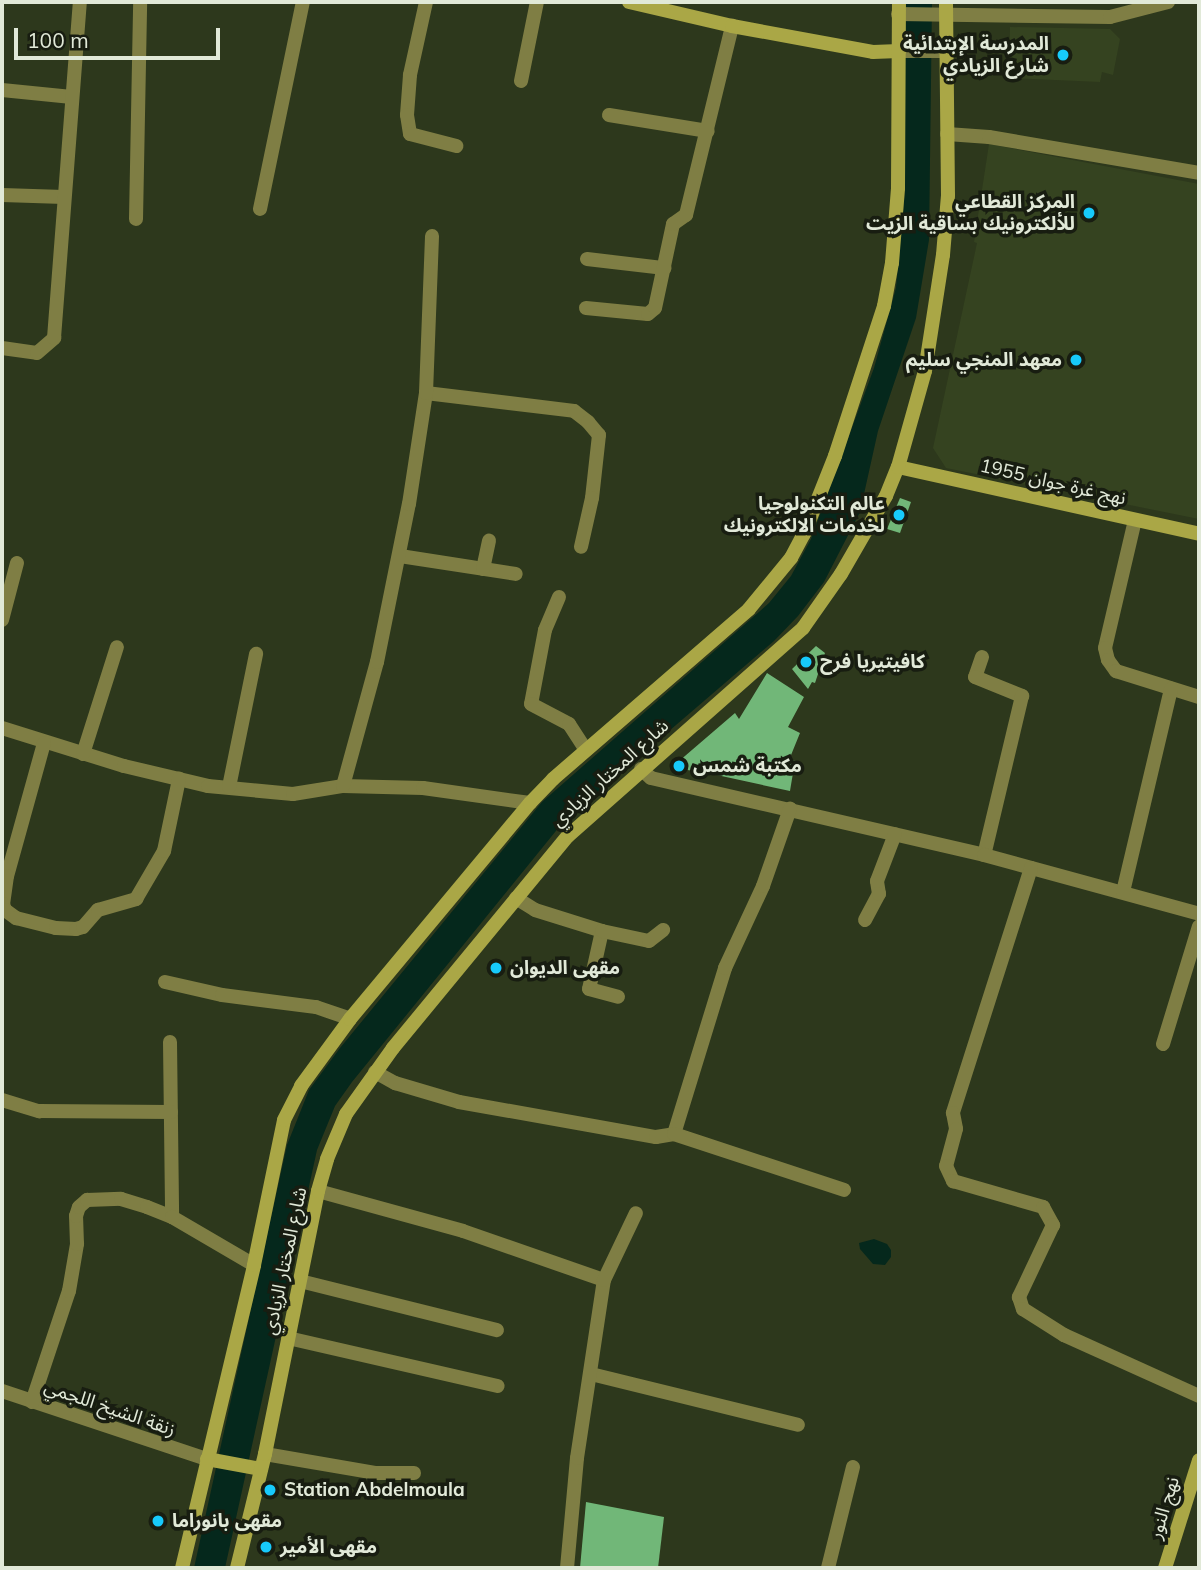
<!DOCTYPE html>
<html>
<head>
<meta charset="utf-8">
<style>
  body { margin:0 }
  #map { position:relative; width:1201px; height:1570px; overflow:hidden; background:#2d381c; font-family:Mulish,"Noto Sans Arabic",sans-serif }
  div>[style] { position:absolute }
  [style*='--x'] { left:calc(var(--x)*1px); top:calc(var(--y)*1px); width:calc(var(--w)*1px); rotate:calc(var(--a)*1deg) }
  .built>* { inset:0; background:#354320 }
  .water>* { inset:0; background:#05281c }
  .building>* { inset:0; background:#71b778 }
  .street>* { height:14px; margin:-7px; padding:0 7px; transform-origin:7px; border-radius:7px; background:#7f7e44 }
  .secondary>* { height:14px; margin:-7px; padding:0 7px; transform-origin:7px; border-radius:7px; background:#aaa746 }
  .dots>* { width:19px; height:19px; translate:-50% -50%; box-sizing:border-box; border:4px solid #181d11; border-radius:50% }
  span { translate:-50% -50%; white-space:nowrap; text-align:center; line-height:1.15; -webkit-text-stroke:7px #181d11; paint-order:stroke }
  .poi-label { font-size:19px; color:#e1e9d8; font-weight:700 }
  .right { translate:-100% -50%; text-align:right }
  .left { translate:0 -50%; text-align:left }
  .street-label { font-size:19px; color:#e1e9d8 }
  .frame { position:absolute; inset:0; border:4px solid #e1e9d8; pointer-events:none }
  .scale { position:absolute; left:14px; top:28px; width:206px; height:32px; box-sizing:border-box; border:4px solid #e1e9d8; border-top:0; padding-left:9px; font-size:21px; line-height:24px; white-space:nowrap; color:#e1e9d8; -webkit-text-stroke:5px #181d11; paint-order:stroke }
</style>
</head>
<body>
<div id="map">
  <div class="built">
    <div style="clip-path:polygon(1010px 27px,1110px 29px,1120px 39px,1113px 75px,1102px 72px,1100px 82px,1009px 78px)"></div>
    <div style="clip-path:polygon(989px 144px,1199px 184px,1199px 519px,946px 468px,933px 448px,977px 243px,974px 242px)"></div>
  </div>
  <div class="water">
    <div style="clip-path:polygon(905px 2px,932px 2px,929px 240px,916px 318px,878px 431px,860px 512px,824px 582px,798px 616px,774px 641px,564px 821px,352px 1082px,335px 1106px,317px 1150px,225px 1568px,194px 1568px,287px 1145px,309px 1090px,340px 1048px,542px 802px,769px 603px,791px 576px,811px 539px,874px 368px,896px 288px,905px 191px)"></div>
    <div style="clip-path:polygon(874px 1239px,887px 1244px,891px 1250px,891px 1257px,885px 1265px,873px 1264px,860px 1249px,859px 1243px)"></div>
  </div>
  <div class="building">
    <div style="clip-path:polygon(900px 498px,911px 502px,900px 533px,887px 529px)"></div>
    <div style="clip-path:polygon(816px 646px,825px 653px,815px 683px,812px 682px,808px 689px,792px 669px)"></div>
    <div style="clip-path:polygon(767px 673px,804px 697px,788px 727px,800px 733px,789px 760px,795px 761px,790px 791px,703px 772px,671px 768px,735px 713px,739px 719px)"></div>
    <div style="clip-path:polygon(586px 1502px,664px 1517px,658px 1568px,580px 1568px)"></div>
  </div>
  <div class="street">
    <div style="--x:426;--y:2;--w:75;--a:102.4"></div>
    <div style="--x:410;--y:75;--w:40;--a:94.3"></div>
    <div style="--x:407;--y:115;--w:19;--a:81"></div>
    <div style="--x:410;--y:134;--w:48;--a:14.6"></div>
    <div style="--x:898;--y:14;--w:212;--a:0.8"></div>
    <div style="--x:1110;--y:17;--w:60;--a:-14.5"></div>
    <div style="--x:899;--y:51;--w:46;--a:0"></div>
    <div style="--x:521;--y:81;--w:81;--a:-78.6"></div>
    <div style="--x:2;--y:90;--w:70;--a:5.7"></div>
    <div style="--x:609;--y:115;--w:100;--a:9.2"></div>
    <div style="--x:947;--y:134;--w:42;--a:4.1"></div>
    <div style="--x:989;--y:137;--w:213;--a:9.7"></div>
    <div style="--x:2;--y:195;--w:62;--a:1.8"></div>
    <div style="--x:260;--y:209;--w:211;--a:-78.3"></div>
    <div style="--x:136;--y:219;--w:217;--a:-88.9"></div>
    <div style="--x:587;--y:259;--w:78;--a:6.7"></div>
    <div style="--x:586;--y:308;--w:62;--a:5.5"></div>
    <div style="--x:648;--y:314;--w:9;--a:-41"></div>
    <div style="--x:655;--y:308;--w:86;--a:-77.9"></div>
    <div style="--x:673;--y:224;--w:16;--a:-35"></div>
    <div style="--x:686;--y:215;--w:195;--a:-76.3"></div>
    <div style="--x:2;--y:348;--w:35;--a:8"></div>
    <div style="--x:37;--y:353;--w:23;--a:-41"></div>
    <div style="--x:54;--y:338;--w:337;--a:-85.6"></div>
    <div style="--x:426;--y:393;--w:149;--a:6.9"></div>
    <div style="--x:574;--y:411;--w:18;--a:38"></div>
    <div style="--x:588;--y:422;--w:17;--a:50"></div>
    <div style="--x:599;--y:435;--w:63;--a:96.3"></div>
    <div style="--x:592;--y:498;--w:50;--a:102.7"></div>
    <div style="--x:1135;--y:520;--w:131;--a:103.2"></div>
    <div style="--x:1105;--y:648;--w:12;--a:76"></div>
    <div style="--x:1108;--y:660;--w:14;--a:54"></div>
    <div style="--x:1116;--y:671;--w:87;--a:17.4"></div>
    <div style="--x:400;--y:556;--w:117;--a:8.8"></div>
    <div style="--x:483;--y:569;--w:29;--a:-78"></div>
    <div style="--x:559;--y:597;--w:36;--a:113"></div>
    <div style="--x:545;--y:630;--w:75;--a:100.7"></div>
    <div style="--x:531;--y:704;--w:43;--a:27.8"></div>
    <div style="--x:569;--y:724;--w:31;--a:57"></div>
    <div style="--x:2;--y:620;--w:59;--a:-75.3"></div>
    <div style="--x:982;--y:657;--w:21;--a:109"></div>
    <div style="--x:975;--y:677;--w:51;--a:22"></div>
    <div style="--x:1022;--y:696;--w:163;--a:103.4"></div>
    <div style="--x:2;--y:728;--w:128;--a:17.3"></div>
    <div style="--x:124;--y:766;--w:86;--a:13.4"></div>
    <div style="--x:208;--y:786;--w:85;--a:5.4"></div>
    <div style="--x:293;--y:794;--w:51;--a:-9.1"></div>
    <div style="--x:343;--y:786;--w:80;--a:1.4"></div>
    <div style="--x:423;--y:788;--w:108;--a:8"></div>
    <div style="--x:44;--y:743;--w:138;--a:105.5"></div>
    <div style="--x:7;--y:876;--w:28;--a:98"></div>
    <div style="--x:3;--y:904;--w:6;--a:72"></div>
    <div style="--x:5;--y:910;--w:14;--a:36"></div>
    <div style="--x:16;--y:918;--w:41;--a:14"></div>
    <div style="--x:56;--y:928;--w:20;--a:3"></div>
    <div style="--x:76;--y:929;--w:7;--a:-16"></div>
    <div style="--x:83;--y:927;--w:23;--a:-49"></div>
    <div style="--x:98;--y:910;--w:40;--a:-16"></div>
    <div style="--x:136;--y:899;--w:56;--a:-59.7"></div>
    <div style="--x:164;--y:851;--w:74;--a:-78.2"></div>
    <div style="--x:83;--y:754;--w:112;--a:-72.4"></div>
    <div style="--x:641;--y:769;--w:13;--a:42"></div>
    <div style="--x:651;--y:778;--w:342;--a:13"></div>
    <div style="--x:984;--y:855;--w:223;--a:15.3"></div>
    <div style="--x:343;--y:786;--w:129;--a:-74.7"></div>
    <div style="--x:377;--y:662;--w:161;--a:-78.6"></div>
    <div style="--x:409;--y:504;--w:112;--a:-81.3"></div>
    <div style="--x:426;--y:393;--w:157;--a:-87.8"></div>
    <div style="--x:229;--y:787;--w:136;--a:-78.5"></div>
    <div style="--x:1031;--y:868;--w:257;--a:107.7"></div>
    <div style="--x:953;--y:1113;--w:16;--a:79"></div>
    <div style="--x:956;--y:1129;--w:38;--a:105"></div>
    <div style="--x:946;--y:1166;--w:17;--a:65"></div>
    <div style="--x:953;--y:1181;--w:94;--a:16.1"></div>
    <div style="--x:1043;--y:1207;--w:21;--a:61"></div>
    <div style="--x:1053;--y:1225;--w:80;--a:115.3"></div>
    <div style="--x:1019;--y:1297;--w:13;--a:72"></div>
    <div style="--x:1023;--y:1309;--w:49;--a:32.4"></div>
    <div style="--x:1064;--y:1335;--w:148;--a:24.3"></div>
    <div style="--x:1123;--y:892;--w:209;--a:-76.7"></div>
    <div style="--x:516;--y:898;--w:22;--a:32"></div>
    <div style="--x:535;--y:910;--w:70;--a:17.4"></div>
    <div style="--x:602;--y:931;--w:59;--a:102.6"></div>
    <div style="--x:589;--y:989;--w:30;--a:15"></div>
    <div style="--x:865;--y:920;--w:30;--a:-62"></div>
    <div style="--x:879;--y:894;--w:13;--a:-99"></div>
    <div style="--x:877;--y:881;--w:50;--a:-69"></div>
    <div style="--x:602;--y:931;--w:48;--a:12"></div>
    <div style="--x:649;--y:941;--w:18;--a:-38"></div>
    <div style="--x:165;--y:982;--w:58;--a:12.8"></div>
    <div style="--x:222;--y:995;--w:95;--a:7.3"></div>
    <div style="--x:316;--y:1007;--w:36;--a:19"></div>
    <div style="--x:170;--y:1042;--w:175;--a:89.3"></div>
    <div style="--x:1163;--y:1044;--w:123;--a:-73"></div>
    <div style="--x:375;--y:1072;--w:23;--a:29"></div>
    <div style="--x:395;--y:1083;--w:67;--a:16.5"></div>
    <div style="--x:459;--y:1102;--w:200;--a:10.1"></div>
    <div style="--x:656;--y:1137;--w:18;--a:-9"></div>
    <div style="--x:674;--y:1134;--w:174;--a:-72.9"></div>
    <div style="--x:725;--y:968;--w:90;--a:-65.1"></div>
    <div style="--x:763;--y:886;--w:82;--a:-70.7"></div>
    <div style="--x:2;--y:1100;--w:39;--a:17"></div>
    <div style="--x:39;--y:1111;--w:132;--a:0.4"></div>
    <div style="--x:674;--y:1134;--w:179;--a:18.2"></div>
    <div style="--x:318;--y:1191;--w:150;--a:15.4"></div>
    <div style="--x:463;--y:1231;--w:149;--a:19.2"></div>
    <div style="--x:300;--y:1281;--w:203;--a:14"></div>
    <div style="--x:288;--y:1338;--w:215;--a:12.9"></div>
    <div style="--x:591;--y:1374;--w:213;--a:13.8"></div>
    <div style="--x:2;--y:1391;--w:216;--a:18.4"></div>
    <div style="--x:32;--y:1402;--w:117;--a:-71.6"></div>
    <div style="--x:69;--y:1291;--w:48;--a:-80.3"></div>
    <div style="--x:77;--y:1244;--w:28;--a:-92"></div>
    <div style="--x:76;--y:1216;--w:9;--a:-72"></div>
    <div style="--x:79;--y:1207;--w:11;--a:-41"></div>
    <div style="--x:87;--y:1200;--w:34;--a:-2"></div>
    <div style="--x:121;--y:1199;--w:27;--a:17"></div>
    <div style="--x:147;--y:1207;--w:27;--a:22"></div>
    <div style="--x:172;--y:1217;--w:95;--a:30.3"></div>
    <div style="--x:265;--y:1454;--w:113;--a:9.7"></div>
    <div style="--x:376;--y:1473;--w:38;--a:0"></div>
    <div style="--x:567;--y:1568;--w:110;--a:-84.8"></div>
    <div style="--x:577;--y:1458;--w:180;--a:-81.4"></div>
    <div style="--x:604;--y:1280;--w:74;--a:-64.5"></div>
    <div style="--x:828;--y:1568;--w:104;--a:-76.1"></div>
  </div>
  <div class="secondary">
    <div style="--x:629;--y:2;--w:106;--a:13.1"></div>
    <div style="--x:732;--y:26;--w:143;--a:10.4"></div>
    <div style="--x:873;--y:52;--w:26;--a:-2"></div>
    <div style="--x:898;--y:467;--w:308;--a:12.5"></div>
    <div style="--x:207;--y:1459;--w:55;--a:10.5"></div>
    <div style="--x:182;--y:1568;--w:311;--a:-76.6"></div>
    <div style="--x:254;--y:1265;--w:148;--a:-78.3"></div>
    <div style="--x:284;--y:1120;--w:38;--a:-63"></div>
    <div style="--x:301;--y:1086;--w:83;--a:-53.8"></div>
    <div style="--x:350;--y:1019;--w:281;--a:-50.2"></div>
    <div style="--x:530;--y:803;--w:33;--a:-46"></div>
    <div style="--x:553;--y:779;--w:259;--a:-40.9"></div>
    <div style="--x:749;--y:609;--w:66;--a:-50.5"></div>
    <div style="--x:791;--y:558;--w:27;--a:-62"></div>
    <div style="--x:804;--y:534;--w:84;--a:-68.3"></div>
    <div style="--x:835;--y:456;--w:158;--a:-71.9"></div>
    <div style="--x:884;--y:306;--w:44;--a:-79.5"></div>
    <div style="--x:892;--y:263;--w:75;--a:-85.4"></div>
    <div style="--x:898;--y:188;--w:186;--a:-89.7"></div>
    <div style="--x:237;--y:1568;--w:117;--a:-76.2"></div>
    <div style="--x:265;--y:1454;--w:268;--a:-78.6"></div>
    <div style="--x:318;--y:1191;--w:33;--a:-74"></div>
    <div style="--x:327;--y:1159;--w:49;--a:-67.1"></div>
    <div style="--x:346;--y:1114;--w:81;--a:-54.5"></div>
    <div style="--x:393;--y:1048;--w:275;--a:-50.5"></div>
    <div style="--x:568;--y:836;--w:314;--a:-41.5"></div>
    <div style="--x:803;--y:628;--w:66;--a:-54.9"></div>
    <div style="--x:841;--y:574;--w:90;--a:-60"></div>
    <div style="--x:886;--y:496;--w:31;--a:-68"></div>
    <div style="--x:898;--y:467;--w:100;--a:-74.3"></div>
    <div style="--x:925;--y:371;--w:117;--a:-81.2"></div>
    <div style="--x:943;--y:255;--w:60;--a:-85.2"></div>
    <div style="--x:948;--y:195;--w:193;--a:-90.6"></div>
    <div style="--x:1165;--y:1568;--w:113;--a:-72.5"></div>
  </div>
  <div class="dots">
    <div style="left:1063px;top:55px;background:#17cafb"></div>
    <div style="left:1089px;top:213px;background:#17cafb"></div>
    <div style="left:1076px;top:360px;background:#17cafb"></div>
    <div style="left:899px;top:515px;background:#17cafb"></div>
    <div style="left:806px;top:662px;background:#17cafb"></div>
    <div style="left:679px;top:766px;background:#17cafb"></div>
    <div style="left:496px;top:968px;background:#17cafb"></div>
    <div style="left:270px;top:1490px;background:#17cafb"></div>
    <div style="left:158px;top:1521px;background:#17cafb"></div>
    <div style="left:266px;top:1547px;background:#17cafb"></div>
  </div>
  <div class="poi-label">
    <span class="right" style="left:1049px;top:55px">المدرسة الإبتدائية<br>شارع الزيادي</span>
    <span class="right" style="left:1075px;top:213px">المركز القطاعي<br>للألكترونيك بساقية الزيت</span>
    <span class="right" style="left:1062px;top:360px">معهد المنجي سليم</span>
    <span class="right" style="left:885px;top:515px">عالم التكنولوجيا<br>لخدمات الالكترونيك</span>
    <span class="left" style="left:820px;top:662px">كافيتيريا فرح</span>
    <span class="left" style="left:693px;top:766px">مكتبة شمس</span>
    <span class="left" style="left:510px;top:968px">مقهى الديوان</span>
    <span class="left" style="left:284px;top:1490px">Station Abdelmoula</span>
    <span class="left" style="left:172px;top:1521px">مقهى بانوراما</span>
    <span class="left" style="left:280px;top:1547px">مقهى الأمير</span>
  </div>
  <div class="street-label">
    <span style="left:1053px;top:482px;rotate:13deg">نهج غرة جوان 1955</span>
    <span style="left:610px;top:773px;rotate:-42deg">شارع المختار الزيادي</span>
    <span style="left:285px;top:1261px;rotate:-78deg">شارع المختار الزيادي</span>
    <span style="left:110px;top:1408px;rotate:19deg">زنقة الشيخ اللجمي</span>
    <span style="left:1164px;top:1508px;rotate:-73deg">نهج النور</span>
  </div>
  <div class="frame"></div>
  <div class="scale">100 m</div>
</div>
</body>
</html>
